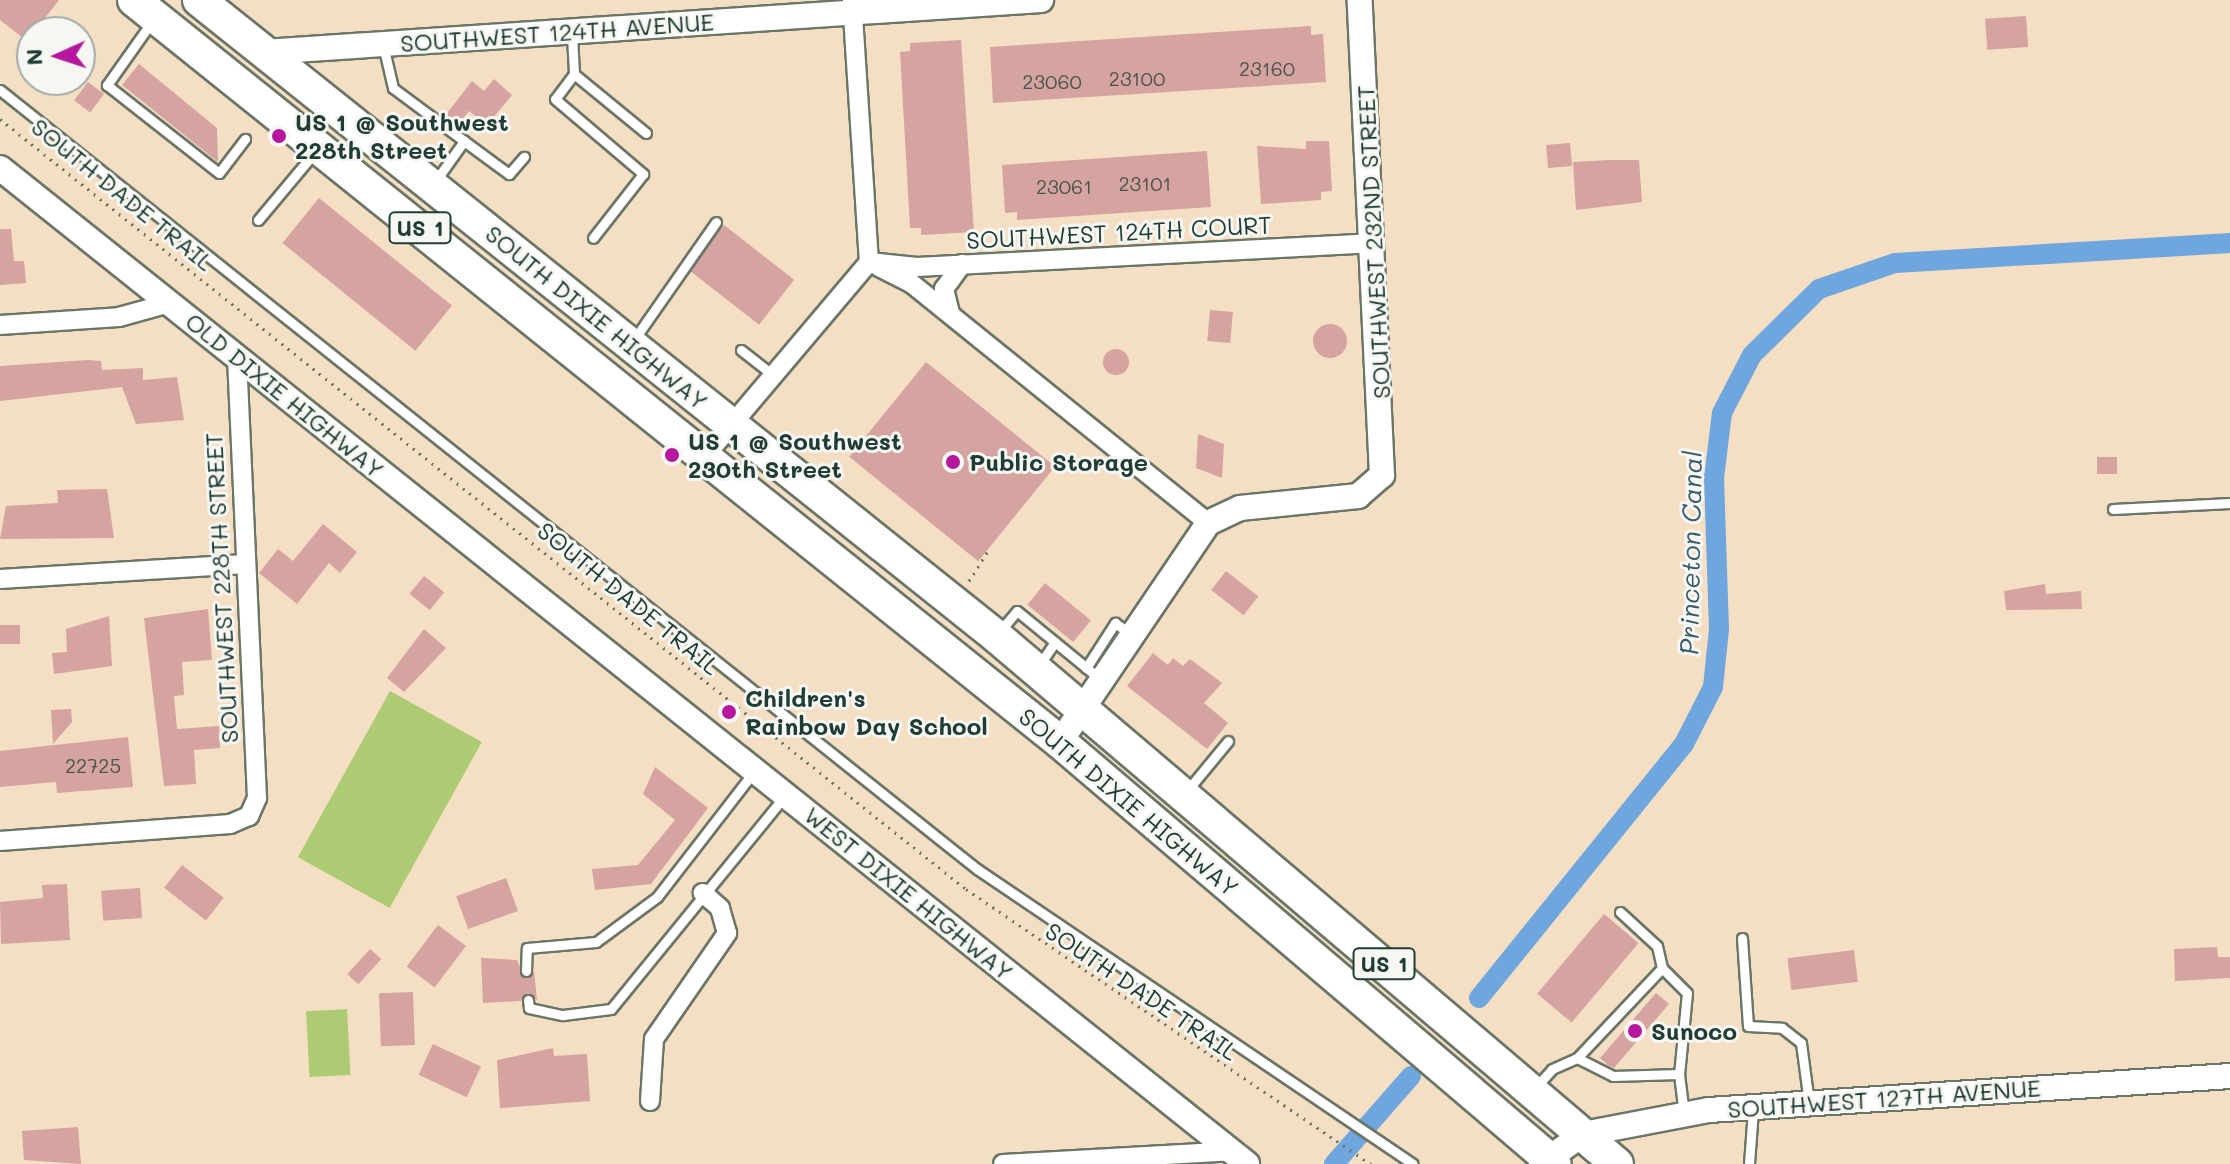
<!DOCTYPE html>
<html>
<head>
<meta charset="utf-8">
<style>
  body { margin:0 }
  #map { position:relative; width:2230px; height:1164px; overflow:hidden; background:#f4dfc4; font-family:Mali,sans-serif }
  div>[style] { position:absolute }
  [style*='--x'] { left:calc(var(--x)*1px); top:calc(var(--y)*1px); width:calc(var(--w)*1px); rotate:calc(var(--a)*1deg) }
  .green>* { inset:0; background:#adcb72; transform-origin:0 0 }
  .canal>* { height:20px; margin:-10px; padding:0 10px; transform-origin:10px; border-radius:10px; background:#6ea6dd }
  .building>* { inset:0; background:#d5a3a0; transform-origin:0 0 }
  .round { border-radius:50% }
  .path>* { height:3px; margin-top:-1.5px; transform-origin:0; background:repeating-linear-gradient(90deg,#6a7666 0 2px,transparent 0 8px) }
  .roads { filter:drop-shadow(2px 0 #6a7666) drop-shadow(-2px 0 #6a7666) drop-shadow(0 2px #6a7666) drop-shadow(0 -2px #6a7666) }
  .lane>* { height:9px; margin:-4.5px; padding:0 4.5px; transform-origin:4.5px; border-radius:4.5px; background:#fff }
  .street>* { height:18px; margin:-9px; padding:0 9px; transform-origin:9px; border-radius:9px; background:#fff }
  .secondary>* { height:24px; margin:-12px; padding:0 12px; transform-origin:12px; border-radius:12px; background:#fff }
  .highway>* { height:32px; margin:-16px; padding:0 16px; transform-origin:16px; border-radius:16px; background:#fff }
  .dots>* { width:22px; height:22px; translate:-50% -50%; box-sizing:border-box; border:4px solid #f6f6f2; border-radius:50% }
  span { translate:-50% -50%; white-space:nowrap; text-align:center; line-height:1.15; -webkit-text-stroke:6px #f6f6f2; paint-order:stroke }
  .number-label { font-size:20px; color:#4c564f }
  .number-label span { -webkit-text-stroke-width:0 }
  .shield-label span { padding:2px 6px; background:#f6f6f2; border:2px solid; border-radius:6px; -webkit-text-stroke-width:0 }
  .shield-label { font-size:22px; color:#1f3d34; font-weight:700 }
  .street-label { font-size:24px; color:#1f3d34 }
  .poi-label { font-size:24px; color:#1f3d34; font-weight:700 }
  .left { translate:0 -50%; text-align:left }
  .water-label { font-size:26px; color:#375c67; font-style:italic }
  .north { position:absolute; left:16px; top:16px; width:80px; height:80px; box-sizing:border-box; background:#f6f6f2; border:2px solid #a0aca6; border-radius:50%; rotate:267deg; font-size:22px; font-weight:700; line-height:32px; text-align:center; color:#1f3d34 }
  .north::after { content:''; display:block; margin:auto; width:28px; height:36px; background:#b5179e; clip-path:polygon(50% 0,100% 100%,50% 72%,0 100%) }
</style>
</head>
<body>
<div id="map">
  <div class="green">
    <div style="left:390px;top:691px;width:105px;height:190px;rotate:29deg"></div>
    <div style="left:347px;top:1009px;width:66px;height:41px;rotate:87deg"></div>
  </div>
  <div class="canal">
    <div style="--x:1479;--y:998;--w:326;--a:-51.1"></div>
    <div style="--x:1684;--y:744;--w:64;--a:-63"></div>
    <div style="--x:1713;--y:687;--w:58;--a:-84.1"></div>
    <div style="--x:1719;--y:629;--w:151;--a:-91.9"></div>
    <div style="--x:1714;--y:478;--w:65;--a:-83"></div>
    <div style="--x:1722;--y:413;--w:65;--a:-62.7"></div>
    <div style="--x:1752;--y:355;--w:94;--a:-44.6"></div>
    <div style="--x:1819;--y:289;--w:80;--a:-18.9"></div>
    <div style="--x:1895;--y:263;--w:336;--a:-3.4"></div>
    <div style="--x:1334;--y:1164;--w:117;--a:-48.8"></div>
  </div>
  <div class="building">
    <div style="clip-path:polygon(0 0,59px 0,27px 41px,0 20px)"></div>
    <div style="left:2026px;top:16px;width:31px;height:41px;rotate:86deg"></div>
    <div style="clip-path:polygon(1311px 26px,1311px 35px,1323px 34px,1326px 82px,993px 103px,990px 47px)"></div>
    <div style="clip-path:polygon(961px 40px,974px 232px,921px 235px,921px 228px,910px 228px,900px 52px,910px 51px,910px 43px)"></div>
    <div style="clip-path:polygon(139px 64px,217px 128px,218px 162px,122px 85px)"></div>
    <div style="clip-path:polygon(494px 79px,512px 95px,487px 125px,469px 111px,457px 126px,444px 117px,472px 81px,484px 91px)"></div>
    <div style="left:88px;top:82px;width:20px;height:23px;rotate:37deg"></div>
    <div style="clip-path:polygon(1306px 141px,1329px 141px,1332px 191px,1321px 192px,1321px 200px,1261px 204px,1257px 146px,1306px 149px)"></div>
    <div style="left:1570px;top:143px;width:23px;height:24px;rotate:85deg"></div>
    <div style="clip-path:polygon(1207px 151px,1211px 207px,1017px 220px,1017px 212px,1005px 213px,1002px 165px)"></div>
    <div style="clip-path:polygon(1609px 160px,1639px 160px,1642px 202px,1576px 210px,1573px 162px)"></div>
    <div style="left:319px;top:198px;width:171px;height:58px;rotate:39deg"></div>
    <div style="left:724px;top:225px;width:89px;height:57px;rotate:38deg"></div>
    <div style="clip-path:polygon(0 229px,11px 229px,14px 261px,24px 261px,26px 283px,0 285px)"></div>
    <div style="left:1210px;top:310px;width:23px;height:31px;rotate:5deg"></div>
    <div class="round" style="left:1313px;top:324px;width:34px;height:34px"></div>
    <div class="round" style="left:1103px;top:349px;width:26px;height:26px"></div>
    <div style="clip-path:polygon(88px 360px,101px 361px,102px 370px,143px 368px,143px 380px,177px 377px,184px 420px,136px 424px,122px 387px,0 401px,0 366px)"></div>
    <div style="left:926px;top:362px;width:166px;height:122px;rotate:39deg"></div>
    <div style="clip-path:polygon(1198px 434px,1224px 444px,1222px 478px,1196px 468px)"></div>
    <div style="left:2097px;top:457px;width:20px;height:17px"></div>
    <div style="clip-path:polygon(107px 489px,114px 538px,0 539px,6px 506px,58px 503px,57px 490px)"></div>
    <div style="clip-path:polygon(323px 524px,357px 552px,340px 573px,329px 563px,297px 604px,259px 573px,278px 549px,293px 561px)"></div>
    <div style="left:1226px;top:571px;width:41px;height:24px;rotate:38deg"></div>
    <div style="left:424px;top:576px;width:26px;height:23px;rotate:39deg"></div>
    <div style="left:1045px;top:583px;width:59px;height:28px;rotate:39deg"></div>
    <div style="clip-path:polygon(2045px 584px,2046px 594px,2081px 591px,2082px 609px,2006px 610px,2004px 591px)"></div>
    <div style="clip-path:polygon(208px 609px,212px 660px,182px 662px,184px 695px,174px 696px,177px 729px,219px 726px,220px 748px,194px 750px,196px 784px,164px 786px,144px 618px)"></div>
    <div style="clip-path:polygon(109px 616px,112px 666px,54px 674px,52px 653px,67px 652px,66px 629px)"></div>
    <div style="left:0;top:625px;width:20px;height:19px"></div>
    <div style="clip-path:polygon(424px 629px,446px 648px,404px 692px,387px 678px)"></div>
    <div style="clip-path:polygon(1153px 653px,1168px 665px,1173px 658px,1183px 666px,1190px 659px,1222px 683px,1204px 703px,1228px 723px,1207px 749px,1127px 686px)"></div>
    <div style="clip-path:polygon(71px 709px,72px 722px,53px 744px,51px 710px)"></div>
    <div style="clip-path:polygon(128px 737px,133px 787px,57px 793px,56px 782px,0 787px,0 751px)"></div>
    <div style="clip-path:polygon(655px 767px,708px 808px,651px 884px,595px 890px,592px 869px,638px 865px,675px 820px,643px 794px)"></div>
    <div style="left:182px;top:865px;width:53px;height:29px;rotate:38deg"></div>
    <div style="left:506px;top:878px;width:35px;height:53px;rotate:70deg"></div>
    <div style="clip-path:polygon(67px 884px,70px 940px,1px 944px,0 902px,43px 898px,42px 885px)"></div>
    <div style="left:140px;top:888px;width:30px;height:39px;rotate:86deg"></div>
    <div style="left:1604px;top:914px;width:45px;height:104px;rotate:40deg"></div>
    <div style="left:438px;top:925px;width:35px;height:52px;rotate:37deg"></div>
    <div style="clip-path:polygon(2217px 947px,2218px 957px,2230px 957px,2230px 978px,2175px 981px,2174px 949px)"></div>
    <div style="left:370px;top:949px;width:15px;height:34px;rotate:42deg"></div>
    <div style="left:1854px;top:950px;width:32px;height:67px;rotate:83deg"></div>
    <div style="clip-path:polygon(481px 958px,517px 960px,525px 978px,534px 971px,537px 1000px,528px 993px,521px 1001px,483px 1003px)"></div>
    <div style="left:413px;top:992px;width:53px;height:34px;rotate:88deg"></div>
    <div style="clip-path:polygon(1656px 993px,1669px 1004px,1614px 1068px,1608px 1065px,1600px 1058px)"></div>
    <div style="left:433px;top:1044px;width:53px;height:34px;rotate:25deg"></div>
    <div style="clip-path:polygon(553px 1048px,554px 1056px,587px 1054px,590px 1101px,500px 1108px,497px 1060px)"></div>
    <div style="clip-path:polygon(78px 1127px,81px 1164px,24px 1160px,22px 1131px)"></div>
  </div>
  <div class="path">
    <div style="--x:0;--y:119;--w:1235;--a:38.56"></div>
    <div style="--x:966;--y:889;--w:490;--a:34.2"></div>
    <div style="--x:969;--y:581;--w:38;--a:-58"></div>
  </div>
  <div class="roads">
    <div class="lane">
      <div style="--x:153;--y:20;--w:80;--a:125.3"></div>
      <div style="--x:107;--y:85;--w:142;--a:38.2"></div>
      <div style="--x:219;--y:173;--w:43;--a:-52.6"></div>
      <div style="--x:572;--y:35;--w:39;--a:87"></div>
      <div style="--x:574;--y:74;--w:31;--a:127"></div>
      <div style="--x:555;--y:99;--w:116;--a:40.4"></div>
      <div style="--x:643;--y:174;--w:81;--a:128"></div>
      <div style="--x:383;--y:45;--w:44;--a:76.9"></div>
      <div style="--x:393;--y:88;--w:89;--a:36.7"></div>
      <div style="--x:464;--y:141;--w:52;--a:125.5"></div>
      <div style="--x:574;--y:74;--w:93;--a:39.3"></div>
      <div style="--x:0;--y:90;--w:1250;--a:38.57"></div>
      <div style="--x:977;--y:869;--w:526;--a:34.08"></div>
      <div style="--x:464;--y:141;--w:56;--a:36.3"></div>
      <div style="--x:509;--y:174;--w:23;--a:-49"></div>
      <div style="--x:258;--y:220;--w:87;--a:-50.1"></div>
      <div style="--x:633;--y:341;--w:145;--a:-55.1"></div>
      <div style="--x:741;--y:350;--w:41;--a:38"></div>
      <div style="--x:2113;--y:509;--w:117;--a:-2.9"></div>
      <div style="--x:1000;--y:631;--w:26;--a:-50"></div>
      <div style="--x:1017;--y:611;--w:107;--a:39.3"></div>
      <div style="--x:1038;--y:667;--w:30;--a:-56"></div>
      <div style="--x:1086;--y:668;--w:54;--a:-57.2"></div>
      <div style="--x:1115;--y:623;--w:21;--a:35"></div>
      <div style="--x:1186;--y:792;--w:66;--a:-50.5"></div>
      <div style="--x:1620;--y:912;--w:50;--a:42.6"></div>
      <div style="--x:1657;--y:946;--w:23;--a:77"></div>
      <div style="--x:1742;--y:938;--w:88;--a:86.1"></div>
      <div style="--x:1748;--y:1026;--w:34;--a:3"></div>
      <div style="--x:1782;--y:1028;--w:24;--a:38"></div>
      <div style="--x:1801;--y:1043;--w:61;--a:82.4"></div>
      <div style="--x:526;--y:971;--w:23;--a:-88"></div>
      <div style="--x:527;--y:948;--w:69;--a:-5"></div>
      <div style="--x:596;--y:942;--w:76;--a:-36.4"></div>
      <div style="--x:657;--y:897;--w:157;--a:-52.3"></div>
      <div style="--x:528;--y:1000;--w:8;--a:83"></div>
      <div style="--x:529;--y:1008;--w:35;--a:12"></div>
      <div style="--x:563;--y:1015;--w:48;--a:-7.1"></div>
      <div style="--x:611;--y:1009;--w:274;--a:-50.8"></div>
      <div style="--x:1679;--y:1074;--w:40;--a:82.9"></div>
      <div style="--x:1535;--y:1088;--w:25;--a:-48"></div>
      <div style="--x:1552;--y:1069;--w:27;--a:-24"></div>
      <div style="--x:1577;--y:1058;--w:124;--a:-46.6"></div>
      <div style="--x:1662;--y:968;--w:35;--a:45"></div>
      <div style="--x:1687;--y:993;--w:81;--a:95.6"></div>
      <div style="--x:1679;--y:1074;--w:66;--a:178.3"></div>
      <div style="--x:1613;--y:1076;--w:40;--a:-153.4"></div>
      <div style="--x:1749;--y:1164;--w:54;--a:-85.8"></div>
    </div>
    <div class="street">
      <div style="--x:852;--y:0;--w:263;--a:86.3"></div>
      <div style="--x:869;--y:262;--w:48;--a:5.9"></div>
      <div style="--x:917;--y:267;--w:455;--a:-3"></div>
      <div style="--x:879;--y:267;--w:36;--a:27"></div>
      <div style="--x:911;--y:283;--w:382;--a:38.9"></div>
      <div style="--x:950;--y:313;--w:25;--a:-104"></div>
      <div style="--x:944;--y:289;--w:31;--a:-54"></div>
      <div style="--x:0;--y:325;--w:119;--a:-3.8"></div>
      <div style="--x:119;--y:317;--w:53;--a:-15.4"></div>
      <div style="--x:706;--y:455;--w:253;--a:-49.8"></div>
      <div style="--x:0;--y:579;--w:242;--a:-3.5"></div>
      <div style="--x:0;--y:841;--w:231;--a:-4.2"></div>
      <div style="--x:230;--y:824;--w:21;--a:-23"></div>
      <div style="--x:249;--y:816;--w:20;--a:-66"></div>
      <div style="--x:257;--y:798;--w:443;--a:-92.6"></div>
      <div style="--x:650;--y:1101;--w:62;--a:-86.3"></div>
      <div style="--x:654;--y:1039;--w:129;--a:-55.4"></div>
      <div style="--x:727;--y:933;--w:26;--a:-106"></div>
      <div style="--x:720;--y:908;--w:23;--a:-139"></div>
      <div style="--x:1003;--y:1164;--w:229;--a:-3.2"></div>
    </div>
    <div class="secondary">
      <div style="--x:264;--y:52;--w:779;--a:-3.83"></div>
      <div style="--x:0;--y:168;--w:1596;--a:38.61"></div>
      <div style="--x:1060;--y:742;--w:264;--a:-55.9"></div>
      <div style="--x:1208;--y:523;--w:35;--a:-25"></div>
      <div style="--x:1240;--y:508;--w:119;--a:-5.8"></div>
      <div style="--x:1358;--y:496;--w:32;--a:-41"></div>
      <div style="--x:1382;--y:475;--w:476;--a:-92.7"></div>
      <div style="--x:1541;--y:1164;--w:52;--a:-35.5"></div>
      <div style="--x:1583;--y:1134;--w:128;--a:-10.8"></div>
      <div style="--x:1709;--y:1110;--w:522;--a:-3.73"></div>
    </div>
    <div class="highway">
      <div style="--x:134;--y:0;--w:1187;--a:38.71"></div>
      <div style="--x:1060;--y:742;--w:650;--a:40.45"></div>
      <div style="--x:199;--y:0;--w:1020;--a:38.59"></div>
      <div style="--x:996;--y:636;--w:815;--a:40.37"></div>
    </div>
  </div>
  <div class="dots">
    <div style="left:279px;top:136px;background:#b5179e"></div>
    <div style="left:672px;top:455px;background:#b5179e"></div>
    <div style="left:953px;top:462px;background:#b5179e"></div>
    <div style="left:729px;top:712px;background:#b5179e"></div>
    <div style="left:1635px;top:1031px;background:#b5179e"></div>
  </div>
  <div class="number-label">
    <span style="left:1267px;top:68px">23160</span>
    <span style="left:1137px;top:78px">23100</span>
    <span style="left:1052px;top:81px">23060</span>
    <span style="left:1145px;top:183px">23101</span>
    <span style="left:1064px;top:186px">23061</span>
    <span style="left:93px;top:765px">22725</span>
  </div>
  <div class="shield-label">
    <span style="left:420px;top:228px">US 1</span>
    <span style="left:1384px;top:964px">US 1</span>
  </div>
  <div class="street-label">
    <span style="left:557px;top:32px;rotate:-4deg">SOUTHWEST 124TH AVENUE</span>
    <span style="left:123px;top:194px;rotate:39deg">SOUTH DADE TRAIL</span>
    <span style="left:1119px;top:232px;rotate:-3deg">SOUTHWEST 124TH COURT</span>
    <span style="left:1373px;top:242px;rotate:-93deg">SOUTHWEST 232ND STREET</span>
    <span style="left:597px;top:317px;rotate:39deg">SOUTH DIXIE HIGHWAY</span>
    <span style="left:285px;top:395px;rotate:39deg">OLD DIXIE HIGHWAY</span>
    <span style="left:221px;top:588px;rotate:-93deg">SOUTHWEST 228TH STREET</span>
    <span style="left:629px;top:598px;rotate:39deg">SOUTH DADE TRAIL</span>
    <span style="left:1129px;top:802px;rotate:40deg">SOUTH DIXIE HIGHWAY</span>
    <span style="left:909px;top:893px;rotate:39deg">WEST DIXIE HIGHWAY</span>
    <span style="left:1142px;top:991px;rotate:34deg">SOUTH DADE TRAIL</span>
    <span style="left:1884px;top:1098px;rotate:-4deg">SOUTHWEST 127TH AVENUE</span>
  </div>
  <div class="poi-label">
    <span class="left" style="left:295px;top:136px">US 1 @ Southwest<br>228th Street</span>
    <span class="left" style="left:688px;top:455px">US 1 @ Southwest<br>230th Street</span>
    <span class="left" style="left:969px;top:462px">Public Storage</span>
    <span class="left" style="left:745px;top:712px">Children's<br>Rainbow Day School</span>
    <span class="left" style="left:1651px;top:1031px">Sunoco</span>
  </div>
  <div class="water-label">
    <span style="left:1691px;top:553px;rotate:-89deg">Princeton Canal</span>
  </div>
  <div class="north">N</div>
</div>
</body>
</html>
